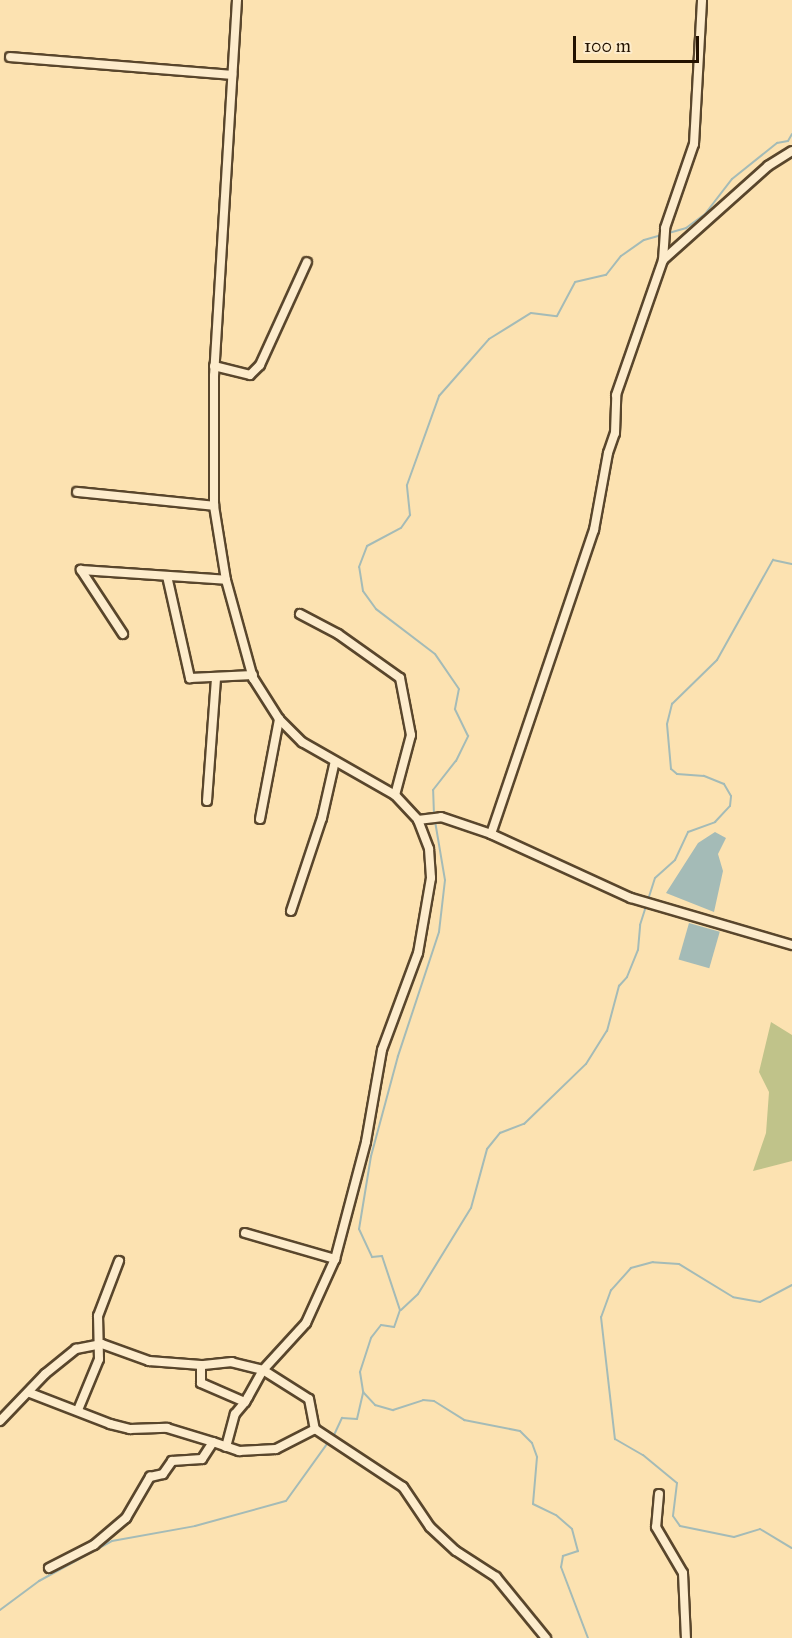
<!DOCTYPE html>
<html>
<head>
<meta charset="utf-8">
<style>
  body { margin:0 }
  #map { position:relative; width:792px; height:1638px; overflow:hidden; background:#fce2b1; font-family:"IM FELL Great Primer",serif }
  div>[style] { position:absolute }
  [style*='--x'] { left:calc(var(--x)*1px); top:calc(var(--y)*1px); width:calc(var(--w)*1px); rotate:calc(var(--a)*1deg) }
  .green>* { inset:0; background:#c0c38a }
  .water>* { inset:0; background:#a4bbb7; transform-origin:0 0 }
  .stream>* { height:2px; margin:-1px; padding:0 1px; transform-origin:1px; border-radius:1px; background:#a4bbb7 }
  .roads { filter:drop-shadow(2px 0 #59462c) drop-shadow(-2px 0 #59462c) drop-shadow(0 2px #59462c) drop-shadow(0 -2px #59462c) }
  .minor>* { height:8px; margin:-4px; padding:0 4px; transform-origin:4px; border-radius:4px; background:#fdeccc }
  span { translate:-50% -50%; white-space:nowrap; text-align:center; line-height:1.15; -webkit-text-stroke:6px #fdeccc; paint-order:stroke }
  .scale { position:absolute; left:573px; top:36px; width:126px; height:27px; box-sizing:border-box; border:3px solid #231200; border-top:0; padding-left:8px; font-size:18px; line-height:21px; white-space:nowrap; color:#231200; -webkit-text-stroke:4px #fdeccc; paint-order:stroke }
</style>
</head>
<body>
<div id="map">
  <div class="green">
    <div style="clip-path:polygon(771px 1022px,792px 1035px,792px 1161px,753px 1171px,766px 1133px,769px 1092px,759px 1072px)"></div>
  </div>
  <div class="water">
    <div style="clip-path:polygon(715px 832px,726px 838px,718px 854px,723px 871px,714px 912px,666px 893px,698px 843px)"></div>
    <div style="left:689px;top:923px;width:32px;height:38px;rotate:16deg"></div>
  </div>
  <div class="stream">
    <div style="--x:434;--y:815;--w:25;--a:-92"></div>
    <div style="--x:433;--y:790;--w:37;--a:-52"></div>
    <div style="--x:456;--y:761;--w:28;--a:-64"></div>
    <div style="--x:468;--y:736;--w:30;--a:-116"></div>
    <div style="--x:455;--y:709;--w:20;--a:-79"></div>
    <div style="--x:459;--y:689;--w:42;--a:-124.4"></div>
    <div style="--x:435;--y:654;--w:74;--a:-142.7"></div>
    <div style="--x:376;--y:609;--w:22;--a:-126"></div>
    <div style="--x:363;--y:591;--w:24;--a:-99"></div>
    <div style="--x:359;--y:567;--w:22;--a:-69"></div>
    <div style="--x:367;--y:546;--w:38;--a:-28"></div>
    <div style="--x:401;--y:528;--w:16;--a:-55"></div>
    <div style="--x:410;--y:515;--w:30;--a:-96"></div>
    <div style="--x:407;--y:485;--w:95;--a:-70.2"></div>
    <div style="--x:439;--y:396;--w:76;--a:-48.7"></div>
    <div style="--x:489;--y:339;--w:49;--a:-31.8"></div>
    <div style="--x:531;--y:313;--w:26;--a:7"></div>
    <div style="--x:557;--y:316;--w:38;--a:-62"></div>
    <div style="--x:575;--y:282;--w:32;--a:-13"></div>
    <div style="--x:606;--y:275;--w:24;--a:-52"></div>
    <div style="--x:621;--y:256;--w:28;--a:-35"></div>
    <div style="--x:644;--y:240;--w:44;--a:-15.9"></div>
    <div style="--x:686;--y:228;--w:24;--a:-36"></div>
    <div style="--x:705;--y:214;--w:44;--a:-52.4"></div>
    <div style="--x:732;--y:179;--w:58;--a:-38.7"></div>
    <div style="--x:777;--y:143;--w:11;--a:-10"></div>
    <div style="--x:788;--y:141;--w:8;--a:-60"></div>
    <div style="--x:435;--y:821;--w:60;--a:80.4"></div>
    <div style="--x:445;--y:880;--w:52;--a:96.6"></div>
    <div style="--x:439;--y:932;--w:131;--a:108.3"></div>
    <div style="--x:398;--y:1056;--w:104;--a:105.1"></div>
    <div style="--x:371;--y:1156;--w:74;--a:99.3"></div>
    <div style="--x:359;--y:1229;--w:31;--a:65"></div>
    <div style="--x:372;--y:1257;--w:10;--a:-6"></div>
    <div style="--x:382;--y:1256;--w:57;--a:71.6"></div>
    <div style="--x:400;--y:1310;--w:18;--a:109"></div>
    <div style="--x:394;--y:1327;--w:13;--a:-171"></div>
    <div style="--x:381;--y:1325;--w:16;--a:128"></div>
    <div style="--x:371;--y:1338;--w:36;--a:108"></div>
    <div style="--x:360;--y:1372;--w:20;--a:81"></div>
    <div style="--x:363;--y:1392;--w:18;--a:47"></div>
    <div style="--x:375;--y:1405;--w:19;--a:16"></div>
    <div style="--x:393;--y:1410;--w:32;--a:-18"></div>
    <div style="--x:423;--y:1400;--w:11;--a:5"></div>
    <div style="--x:434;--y:1401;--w:36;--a:32"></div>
    <div style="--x:464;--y:1420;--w:57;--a:11.1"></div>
    <div style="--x:520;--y:1431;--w:17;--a:45"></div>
    <div style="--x:532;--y:1443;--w:15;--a:70"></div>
    <div style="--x:537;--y:1457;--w:47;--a:94.9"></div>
    <div style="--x:533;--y:1504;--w:25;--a:26"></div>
    <div style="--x:556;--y:1515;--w:21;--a:41"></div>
    <div style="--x:572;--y:1529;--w:23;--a:75"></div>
    <div style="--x:578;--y:1551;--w:16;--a:162"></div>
    <div style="--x:563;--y:1556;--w:11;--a:100"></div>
    <div style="--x:561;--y:1567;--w:76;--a:69.2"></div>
    <div style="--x:792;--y:1285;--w:36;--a:152"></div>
    <div style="--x:760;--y:1302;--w:27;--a:-170"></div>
    <div style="--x:733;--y:1297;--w:63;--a:-148.6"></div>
    <div style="--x:679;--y:1264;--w:26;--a:-176"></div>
    <div style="--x:653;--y:1262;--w:23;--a:165"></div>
    <div style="--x:631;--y:1268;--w:30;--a:132"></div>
    <div style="--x:611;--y:1290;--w:29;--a:110"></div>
    <div style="--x:601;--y:1317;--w:123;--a:83.5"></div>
    <div style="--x:615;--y:1439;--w:32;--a:30"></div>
    <div style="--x:643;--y:1455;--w:44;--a:39.5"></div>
    <div style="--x:677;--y:1483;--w:33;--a:97"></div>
    <div style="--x:673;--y:1516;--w:12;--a:55"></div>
    <div style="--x:680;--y:1526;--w:55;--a:11.5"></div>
    <div style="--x:734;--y:1537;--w:27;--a:-17"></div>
    <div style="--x:760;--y:1529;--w:37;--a:31"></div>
    <div style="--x:401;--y:1310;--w:23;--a:-43"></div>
    <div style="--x:418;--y:1294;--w:101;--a:-58.4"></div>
    <div style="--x:471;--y:1208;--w:61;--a:-74.8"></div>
    <div style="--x:487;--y:1149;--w:21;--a:-51"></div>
    <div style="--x:500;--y:1133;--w:26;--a:-21"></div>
    <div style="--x:524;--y:1124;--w:86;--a:-44.1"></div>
    <div style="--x:586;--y:1064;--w:39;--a:-58"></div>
    <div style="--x:607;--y:1031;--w:47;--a:-75.1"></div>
    <div style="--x:619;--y:986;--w:12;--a:-48"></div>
    <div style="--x:627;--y:977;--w:29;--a:-68"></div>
    <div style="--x:638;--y:950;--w:25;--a:-85"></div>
    <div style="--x:640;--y:925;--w:49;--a:-72.3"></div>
    <div style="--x:655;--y:878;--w:27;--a:-42"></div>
    <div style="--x:675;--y:860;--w:31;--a:-65"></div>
    <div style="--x:688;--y:832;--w:29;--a:-20"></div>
    <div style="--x:715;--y:822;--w:22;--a:-47"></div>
    <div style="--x:730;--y:806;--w:10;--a:-84"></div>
    <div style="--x:731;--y:796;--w:14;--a:-120"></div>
    <div style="--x:724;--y:784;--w:22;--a:-158"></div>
    <div style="--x:704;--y:776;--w:27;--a:-176"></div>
    <div style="--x:677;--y:774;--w:8;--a:-140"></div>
    <div style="--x:671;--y:769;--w:45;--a:-95.1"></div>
    <div style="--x:667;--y:724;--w:21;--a:-76"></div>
    <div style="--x:672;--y:704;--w:63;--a:-44.4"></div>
    <div style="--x:717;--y:660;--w:115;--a:-60.8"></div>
    <div style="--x:773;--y:560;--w:19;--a:12"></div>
    <div style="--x:334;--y:1435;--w:19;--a:-65"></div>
    <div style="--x:342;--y:1418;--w:15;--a:4"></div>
    <div style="--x:357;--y:1419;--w:28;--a:-77"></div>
    <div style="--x:0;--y:1610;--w:49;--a:-36.6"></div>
    <div style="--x:39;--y:1581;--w:83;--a:-28.7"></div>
    <div style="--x:112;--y:1541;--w:84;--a:-10.2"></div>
    <div style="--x:195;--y:1526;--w:94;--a:-15.4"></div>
    <div style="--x:286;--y:1501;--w:70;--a:-54.3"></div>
  </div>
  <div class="roads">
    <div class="minor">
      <div style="--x:237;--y:0;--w:377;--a:93.5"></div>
      <div style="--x:214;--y:376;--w:130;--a:90"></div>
      <div style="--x:214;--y:506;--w:75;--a:80.8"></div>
      <div style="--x:226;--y:580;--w:102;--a:74.6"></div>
      <div style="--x:253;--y:678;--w:49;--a:57.6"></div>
      <div style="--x:279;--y:719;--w:33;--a:45"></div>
      <div style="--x:302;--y:742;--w:107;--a:29.7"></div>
      <div style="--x:395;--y:795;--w:34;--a:47"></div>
      <div style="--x:418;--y:820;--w:31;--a:69"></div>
      <div style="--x:429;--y:849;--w:29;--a:86"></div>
      <div style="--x:431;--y:878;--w:76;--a:99.8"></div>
      <div style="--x:418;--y:953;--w:103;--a:110.4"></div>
      <div style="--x:382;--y:1050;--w:93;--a:99.9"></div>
      <div style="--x:366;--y:1142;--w:121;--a:104.8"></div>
      <div style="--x:335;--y:1259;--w:70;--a:114.4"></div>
      <div style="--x:306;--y:1323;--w:64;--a:132.5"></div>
      <div style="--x:263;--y:1370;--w:54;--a:32.2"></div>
      <div style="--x:309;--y:1399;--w:31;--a:79"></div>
      <div style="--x:315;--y:1429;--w:105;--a:33.4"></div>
      <div style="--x:403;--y:1487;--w:48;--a:56"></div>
      <div style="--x:430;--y:1527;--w:35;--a:43"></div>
      <div style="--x:456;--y:1551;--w:48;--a:33"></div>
      <div style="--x:496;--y:1577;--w:79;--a:50.7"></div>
      <div style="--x:10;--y:57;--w:223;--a:4.6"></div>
      <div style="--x:663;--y:260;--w:141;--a:-41.8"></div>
      <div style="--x:768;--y:166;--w:28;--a:-32"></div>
      <div style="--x:214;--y:366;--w:37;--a:14"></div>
      <div style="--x:250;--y:375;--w:14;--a:-45"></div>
      <div style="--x:260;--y:365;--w:113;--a:-65.5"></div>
      <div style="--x:77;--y:492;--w:138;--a:5.8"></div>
      <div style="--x:167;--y:576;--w:105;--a:77.3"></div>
      <div style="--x:190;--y:678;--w:63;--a:-2.7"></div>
      <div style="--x:300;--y:614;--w:43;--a:27.8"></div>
      <div style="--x:338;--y:634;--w:76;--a:35.4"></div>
      <div style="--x:400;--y:678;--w:58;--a:79.1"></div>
      <div style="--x:411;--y:735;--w:62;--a:104.9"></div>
      <div style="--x:123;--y:634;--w:77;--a:-123.3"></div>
      <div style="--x:81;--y:570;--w:145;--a:3.9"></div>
      <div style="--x:207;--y:801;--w:124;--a:-85.8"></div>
      <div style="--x:260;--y:819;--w:102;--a:-79.2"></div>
      <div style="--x:418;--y:820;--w:23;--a:-7"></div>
      <div style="--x:441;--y:817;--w:53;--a:18.8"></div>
      <div style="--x:491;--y:834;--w:154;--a:24.6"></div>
      <div style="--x:631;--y:898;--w:168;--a:16.3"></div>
      <div style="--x:491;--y:834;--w:321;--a:-71.3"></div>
      <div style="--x:594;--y:530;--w:78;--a:-79.7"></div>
      <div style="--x:608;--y:453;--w:21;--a:-71"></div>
      <div style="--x:615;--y:433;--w:38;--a:-88"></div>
      <div style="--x:616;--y:395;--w:143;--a:-70.8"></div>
      <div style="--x:663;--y:260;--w:32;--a:-86"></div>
      <div style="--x:665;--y:228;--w:89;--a:-71"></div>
      <div style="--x:694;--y:144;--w:144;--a:-86.8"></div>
      <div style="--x:291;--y:911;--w:98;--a:-71.6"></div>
      <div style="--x:322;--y:818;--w:58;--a:-77.2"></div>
      <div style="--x:245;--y:1233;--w:94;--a:16.1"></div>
      <div style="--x:30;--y:1393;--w:86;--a:21.2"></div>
      <div style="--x:110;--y:1424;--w:21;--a:14"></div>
      <div style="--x:130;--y:1429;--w:37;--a:-2"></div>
      <div style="--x:167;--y:1428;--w:48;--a:16.9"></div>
      <div style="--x:78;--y:1410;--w:55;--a:-67.6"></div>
      <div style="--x:99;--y:1359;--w:43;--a:-91.3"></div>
      <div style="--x:98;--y:1316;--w:59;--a:-69.1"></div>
      <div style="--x:0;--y:1421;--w:65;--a:-46.2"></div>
      <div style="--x:45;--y:1374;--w:40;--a:-39"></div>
      <div style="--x:76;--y:1349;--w:26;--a:-11"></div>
      <div style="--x:102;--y:1344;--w:50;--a:19.9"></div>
      <div style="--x:149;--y:1361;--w:52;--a:4.4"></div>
      <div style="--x:226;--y:1447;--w:34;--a:-75"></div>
      <div style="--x:235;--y:1414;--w:16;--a:-50"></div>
      <div style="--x:245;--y:1402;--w:6;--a:-59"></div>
      <div style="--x:248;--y:1397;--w:31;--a:-61"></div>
      <div style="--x:263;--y:1370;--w:32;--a:-166"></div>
      <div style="--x:232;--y:1362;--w:31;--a:174"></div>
      <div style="--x:201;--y:1365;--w:18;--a:90"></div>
      <div style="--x:201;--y:1383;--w:48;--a:23.4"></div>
      <div style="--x:659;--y:1494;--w:33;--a:95"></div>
      <div style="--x:656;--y:1527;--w:53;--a:59.6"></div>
      <div style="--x:683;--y:1573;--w:65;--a:87.4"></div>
      <div style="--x:49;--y:1568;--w:51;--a:-27.1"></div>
      <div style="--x:94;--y:1545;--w:42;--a:-40.2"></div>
      <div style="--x:126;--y:1518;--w:48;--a:-59.7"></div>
      <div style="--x:150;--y:1477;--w:13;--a:-13"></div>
      <div style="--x:163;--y:1474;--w:16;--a:-55"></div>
      <div style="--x:172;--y:1461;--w:30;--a:-4"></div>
      <div style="--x:202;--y:1459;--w:20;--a:-57"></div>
      <div style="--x:213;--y:1442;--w:28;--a:19"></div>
      <div style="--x:239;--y:1451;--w:37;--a:-3"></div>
      <div style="--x:276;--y:1449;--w:44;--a:-27.1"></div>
    </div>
  </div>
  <div class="scale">100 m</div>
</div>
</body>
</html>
